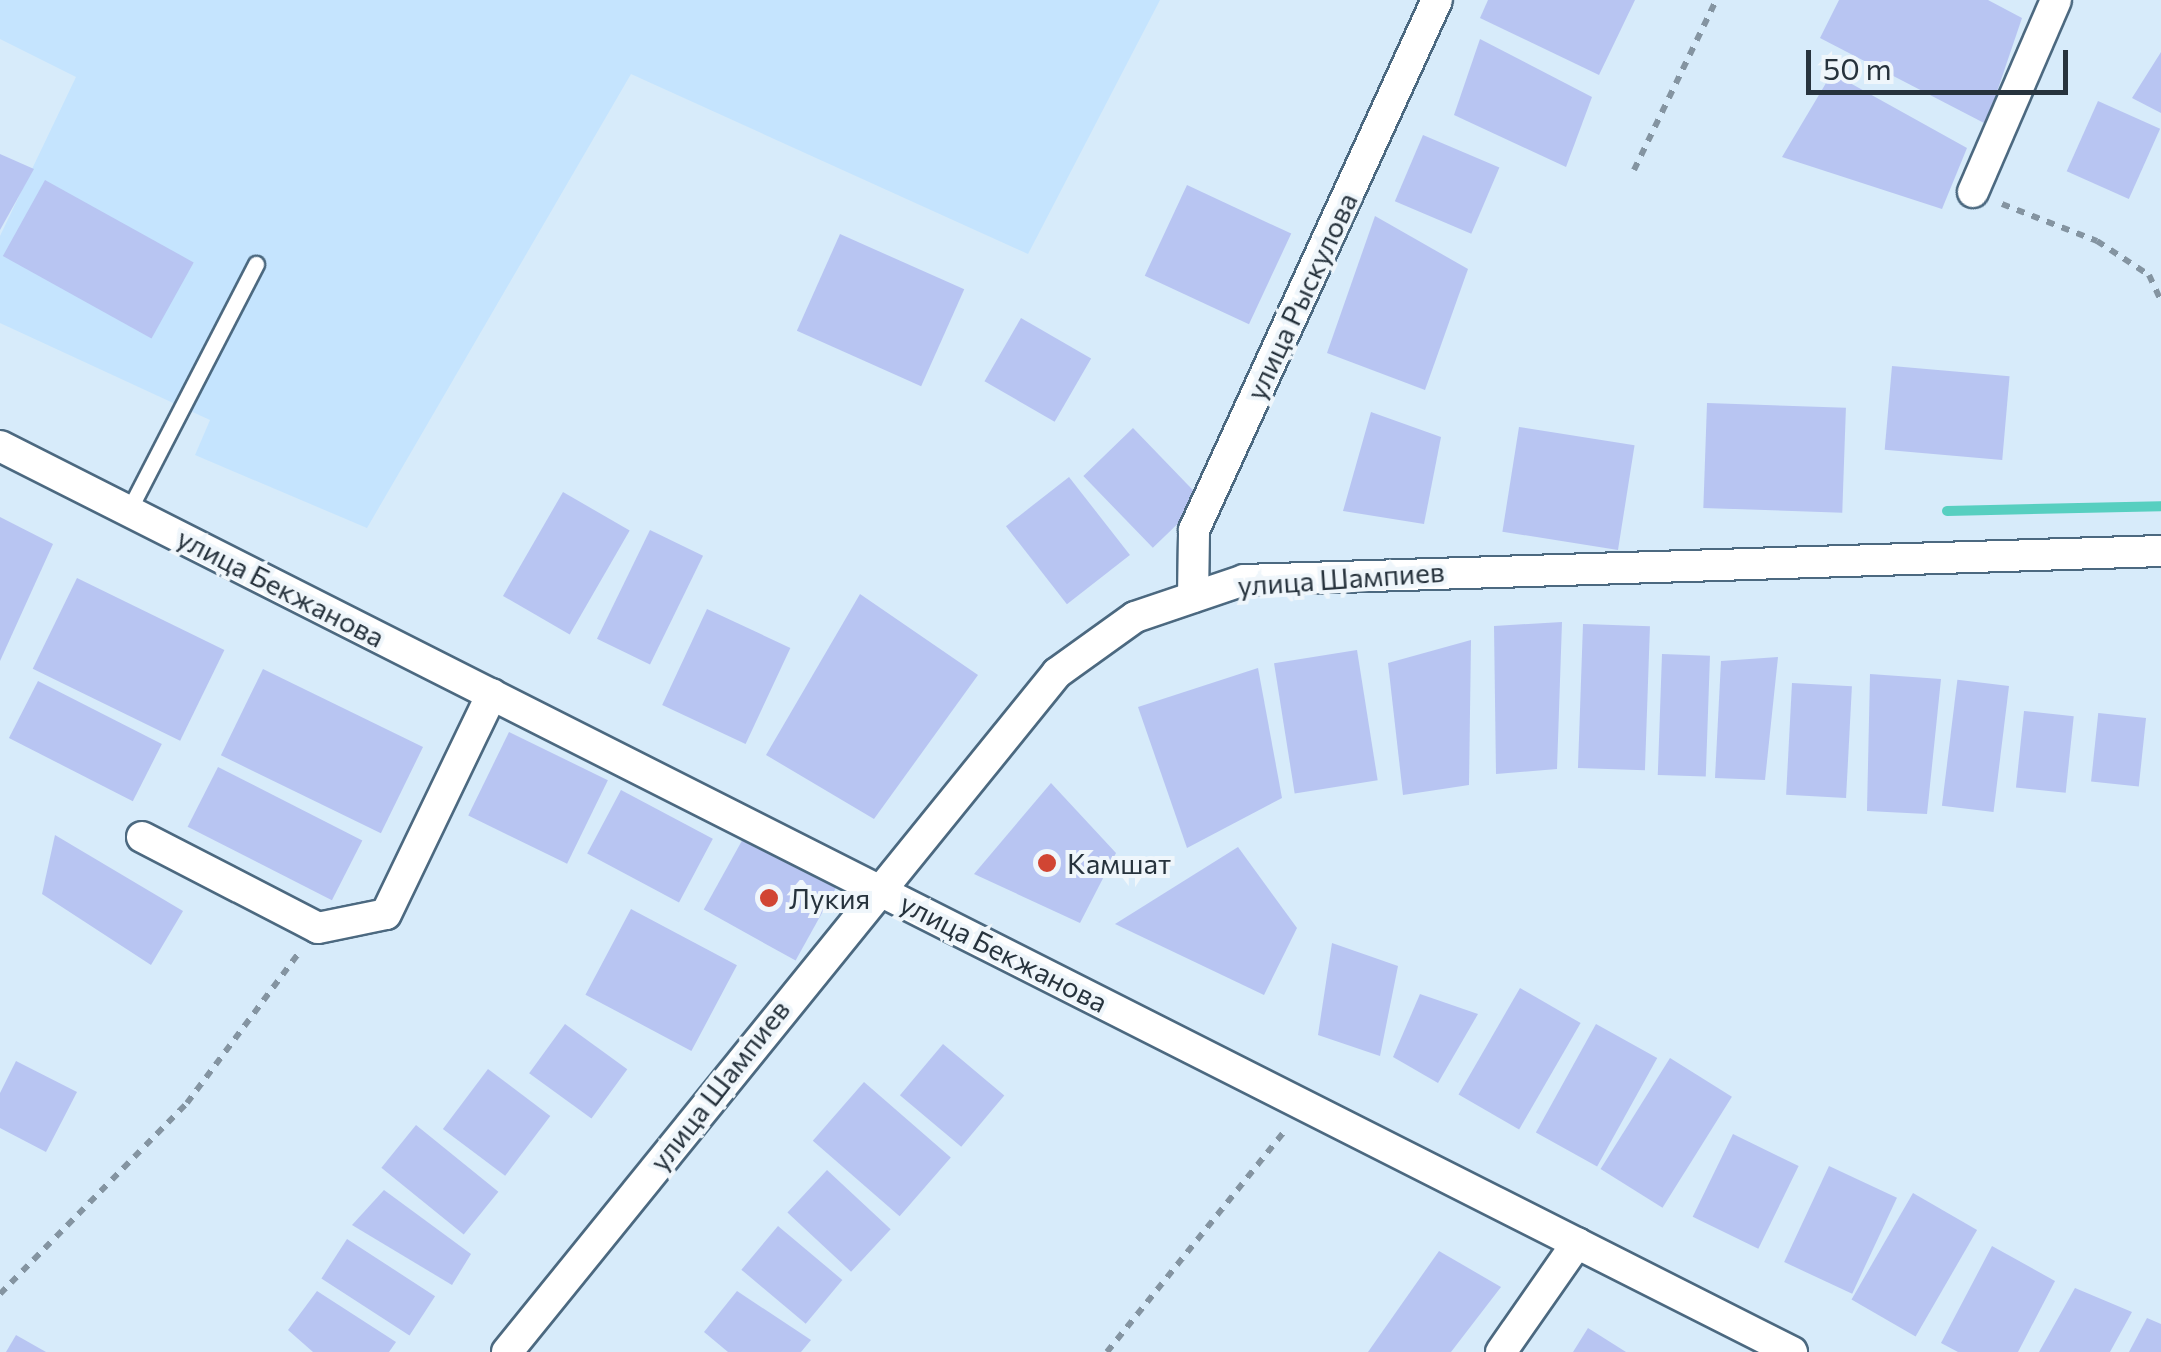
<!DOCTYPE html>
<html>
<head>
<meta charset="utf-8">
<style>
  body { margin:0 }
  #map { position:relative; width:2161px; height:1352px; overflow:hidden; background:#d7ebfa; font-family:Commissioner,sans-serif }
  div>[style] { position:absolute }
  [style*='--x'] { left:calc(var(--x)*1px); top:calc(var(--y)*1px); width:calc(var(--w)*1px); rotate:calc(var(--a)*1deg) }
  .built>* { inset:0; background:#c5e4fe }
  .stream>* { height:10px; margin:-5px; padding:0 5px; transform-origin:5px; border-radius:5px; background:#57cfc0 }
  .building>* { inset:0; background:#b8c5f2; transform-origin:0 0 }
  .path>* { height:6px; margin-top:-3px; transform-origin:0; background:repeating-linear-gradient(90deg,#8494a1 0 8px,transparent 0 16px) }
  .roads { filter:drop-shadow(2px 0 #4c6980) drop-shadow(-2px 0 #4c6980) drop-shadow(0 2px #4c6980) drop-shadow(0 -2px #4c6980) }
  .lane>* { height:15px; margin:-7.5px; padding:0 7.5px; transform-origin:7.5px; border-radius:7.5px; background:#fff }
  .street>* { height:30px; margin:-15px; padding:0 15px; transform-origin:15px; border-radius:15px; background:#fff }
  .dots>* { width:28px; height:28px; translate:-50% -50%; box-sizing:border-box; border:5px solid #eff6fb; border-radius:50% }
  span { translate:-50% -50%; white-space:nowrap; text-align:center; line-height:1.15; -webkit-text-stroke:8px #eff6fb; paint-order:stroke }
  .street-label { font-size:28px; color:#27333d }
  .poi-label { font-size:28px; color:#27333d }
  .left { translate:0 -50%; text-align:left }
  .scale { position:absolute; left:1806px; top:50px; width:262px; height:45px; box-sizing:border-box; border:5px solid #27333d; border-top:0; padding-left:12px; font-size:30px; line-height:35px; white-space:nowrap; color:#27333d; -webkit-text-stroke:8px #eff6fb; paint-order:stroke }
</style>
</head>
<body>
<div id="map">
  <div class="built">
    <div style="clip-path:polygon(0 0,1160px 0,1028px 254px,631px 74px,367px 528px,195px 455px,210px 420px,0 323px,0 236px,76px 77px,0 39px)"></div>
  </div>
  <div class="stream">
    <div style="--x:1947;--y:511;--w:214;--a:-1.3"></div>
  </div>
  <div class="building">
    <div style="clip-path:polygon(1488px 0,1635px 0,1599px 75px,1480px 18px)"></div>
    <div style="clip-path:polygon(1839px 0,1988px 0,2022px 18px,1986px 124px,1820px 38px)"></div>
    <div style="clip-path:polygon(1480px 39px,1592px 97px,1566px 167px,1454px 115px)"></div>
    <div style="clip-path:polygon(2161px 52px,2161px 113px,2132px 98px)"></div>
    <div style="clip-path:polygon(1832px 73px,1967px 148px,1942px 209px,1782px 157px)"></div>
    <div style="left:2098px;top:101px;width:68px;height:77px;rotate:24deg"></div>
    <div style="left:1423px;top:135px;width:83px;height:72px;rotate:23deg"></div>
    <div style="clip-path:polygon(0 154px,34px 169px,0 230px)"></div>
    <div style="left:45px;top:180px;width:170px;height:87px;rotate:29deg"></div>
    <div style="left:1187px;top:185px;width:115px;height:100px;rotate:25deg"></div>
    <div style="clip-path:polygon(1375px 216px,1468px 269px,1425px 390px,1327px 353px)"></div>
    <div style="left:840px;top:234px;width:136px;height:106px;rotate:24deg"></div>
    <div style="left:1021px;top:318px;width:81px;height:73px;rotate:30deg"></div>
    <div style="left:1892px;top:366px;width:118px;height:84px;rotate:5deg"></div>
    <div style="left:1707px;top:403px;width:139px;height:105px;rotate:2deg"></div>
    <div style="clip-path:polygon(1371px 412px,1441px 437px,1424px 524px,1343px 511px)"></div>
    <div style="left:1519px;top:427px;width:117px;height:106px;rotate:9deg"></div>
    <div style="left:1133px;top:428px;width:100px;height:69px;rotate:46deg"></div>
    <div style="left:1069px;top:477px;width:99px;height:80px;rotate:52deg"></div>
    <div style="left:563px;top:492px;width:77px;height:120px;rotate:30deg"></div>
    <div style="clip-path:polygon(0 517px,53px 544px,0 661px)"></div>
    <div style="left:650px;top:530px;width:59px;height:121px;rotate:26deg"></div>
    <div style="left:77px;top:578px;width:164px;height:101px;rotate:26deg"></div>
    <div style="clip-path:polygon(860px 594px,978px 675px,874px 819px,766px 755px)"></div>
    <div style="left:707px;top:609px;width:92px;height:106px;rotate:25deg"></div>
    <div style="clip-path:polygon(1562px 622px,1557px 769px,1496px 774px,1494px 626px)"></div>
    <div style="left:1583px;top:624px;width:67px;height:144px;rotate:2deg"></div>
    <div style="clip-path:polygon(1471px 640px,1469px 785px,1403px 795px,1388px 663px)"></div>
    <div style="left:1357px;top:650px;width:132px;height:84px;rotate:81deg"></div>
    <div style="left:1662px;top:654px;width:48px;height:121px;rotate:2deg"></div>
    <div style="clip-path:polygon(1778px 657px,1765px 780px,1715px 778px,1721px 661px)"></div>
    <div style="clip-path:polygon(1258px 668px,1282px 798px,1187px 848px,1138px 707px)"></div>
    <div style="left:263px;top:669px;width:178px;height:96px;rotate:26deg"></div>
    <div style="clip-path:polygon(1870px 674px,1941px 679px,1927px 814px,1867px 811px)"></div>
    <div style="left:38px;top:681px;width:139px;height:64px;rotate:27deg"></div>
    <div style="left:1792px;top:683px;width:60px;height:112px;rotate:3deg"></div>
    <div style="left:2009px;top:686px;width:127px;height:52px;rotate:97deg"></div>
    <div style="left:2024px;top:711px;width:50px;height:77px;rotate:6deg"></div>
    <div style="left:2146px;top:718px;width:69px;height:48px;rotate:96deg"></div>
    <div style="left:509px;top:732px;width:110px;height:93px;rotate:26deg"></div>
    <div style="left:218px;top:767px;width:162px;height:67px;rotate:27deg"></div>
    <div style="clip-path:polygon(1051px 783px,1116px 853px,1080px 923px,974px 874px)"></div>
    <div style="left:621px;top:790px;width:104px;height:72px;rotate:28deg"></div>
    <div style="clip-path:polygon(55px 835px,183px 911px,151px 965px,42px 894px)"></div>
    <div style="left:744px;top:837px;width:105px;height:83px;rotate:29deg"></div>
    <div style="clip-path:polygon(1238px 847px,1297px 928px,1264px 995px,1115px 924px)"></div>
    <div style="left:631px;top:909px;width:120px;height:97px;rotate:28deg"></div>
    <div style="clip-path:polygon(1332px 943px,1398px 966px,1380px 1056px,1318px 1035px)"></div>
    <div style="left:1520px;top:988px;width:70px;height:123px;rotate:30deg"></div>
    <div style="clip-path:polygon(1420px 994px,1478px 1014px,1438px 1083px,1393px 1057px)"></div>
    <div style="left:565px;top:1024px;width:77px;height:61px;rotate:36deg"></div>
    <div style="left:1596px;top:1024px;width:70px;height:124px;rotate:29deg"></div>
    <div style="left:943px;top:1044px;width:80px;height:67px;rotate:40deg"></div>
    <div style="left:1670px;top:1058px;width:73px;height:131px;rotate:32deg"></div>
    <div style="clip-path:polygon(16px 1061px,77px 1092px,46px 1152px,0 1128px,0 1093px)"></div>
    <div style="left:488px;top:1069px;width:78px;height:75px;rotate:37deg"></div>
    <div style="left:864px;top:1082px;width:115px;height:78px;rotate:41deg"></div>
    <div style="left:416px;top:1125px;width:106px;height:55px;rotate:39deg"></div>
    <div style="left:1733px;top:1134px;width:73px;height:92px;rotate:26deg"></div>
    <div style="left:1829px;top:1166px;width:75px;height:106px;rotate:25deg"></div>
    <div style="left:827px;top:1170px;width:87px;height:58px;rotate:43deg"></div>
    <div style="clip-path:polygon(384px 1190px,471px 1254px,452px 1285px,352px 1225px)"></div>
    <div style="left:1913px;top:1193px;width:74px;height:123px;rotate:30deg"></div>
    <div style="left:778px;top:1226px;width:84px;height:57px;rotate:40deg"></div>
    <div style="left:347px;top:1239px;width:105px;height:47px;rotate:33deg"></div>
    <div style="clip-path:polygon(1992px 1246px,2055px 1281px,2018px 1352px,1958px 1352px,1941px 1343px)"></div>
    <div style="clip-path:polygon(1439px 1251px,1501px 1287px,1451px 1352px,1368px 1352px)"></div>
    <div style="clip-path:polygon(2075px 1288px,2132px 1312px,2110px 1352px,2039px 1352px)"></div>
    <div style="clip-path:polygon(317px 1291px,396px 1342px,389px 1352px,313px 1352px,288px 1330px)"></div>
    <div style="clip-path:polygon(737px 1291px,811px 1340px,801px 1352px,728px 1352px,704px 1332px)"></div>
    <div style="clip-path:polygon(2147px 1318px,2161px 1324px,2161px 1352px,2129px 1352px)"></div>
    <div style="clip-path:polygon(1588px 1328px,1626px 1352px,1573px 1352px)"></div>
    <div style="clip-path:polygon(16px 1335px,46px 1352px,6px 1352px)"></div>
  </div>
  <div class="path">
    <div style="--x:1634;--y:170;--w:189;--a:-64.2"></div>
    <div style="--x:2002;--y:204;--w:102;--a:21.3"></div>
    <div style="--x:2097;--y:241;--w:62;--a:33.2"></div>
    <div style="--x:2149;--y:275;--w:29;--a:65"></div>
    <div style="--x:0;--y:1294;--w:267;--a:-45.6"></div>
    <div style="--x:187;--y:1103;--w:187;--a:-53.3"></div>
    <div style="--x:1107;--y:1352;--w:284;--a:-51.2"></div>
  </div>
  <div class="roads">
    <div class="lane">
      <div style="--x:129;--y:510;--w:277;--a:-62.7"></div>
    </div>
    <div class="street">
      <div style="--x:1973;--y:192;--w:209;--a:-66.6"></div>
      <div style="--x:0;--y:446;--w:2008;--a:26.82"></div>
      <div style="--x:1193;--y:597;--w:67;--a:-89.1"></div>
      <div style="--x:1194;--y:530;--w:583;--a:-65.37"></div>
      <div style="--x:142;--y:837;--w:198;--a:27.3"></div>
      <div style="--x:318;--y:928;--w:69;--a:-11.6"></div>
      <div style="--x:386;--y:914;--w:244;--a:-64.3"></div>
      <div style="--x:507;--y:1352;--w:874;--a:-50.99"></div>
      <div style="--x:1057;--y:673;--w:96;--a:-35.7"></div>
      <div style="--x:1135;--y:617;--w:115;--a:-18.7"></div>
      <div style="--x:1244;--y:580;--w:917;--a:-1.81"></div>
      <div style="--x:1501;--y:1352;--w:133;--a:-55.1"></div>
    </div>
  </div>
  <div class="dots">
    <div style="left:1047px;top:863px;background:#d14533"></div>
    <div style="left:769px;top:898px;background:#d14533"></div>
  </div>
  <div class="street-label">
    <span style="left:1301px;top:296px;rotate:-65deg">улица Рыскулова</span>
    <span style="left:1341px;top:578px;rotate:-4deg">улица Шампиев</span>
    <span style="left:281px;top:587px;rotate:27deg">улица Бекжанова</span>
    <span style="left:1004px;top:952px;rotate:27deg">улица Бекжанова</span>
    <span style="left:719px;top:1085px;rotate:-52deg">улица Шампиев</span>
  </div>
  <div class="poi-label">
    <span class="left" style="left:1067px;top:863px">Камшат</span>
    <span class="left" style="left:789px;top:898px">Лукия</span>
  </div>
  <div class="scale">50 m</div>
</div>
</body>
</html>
